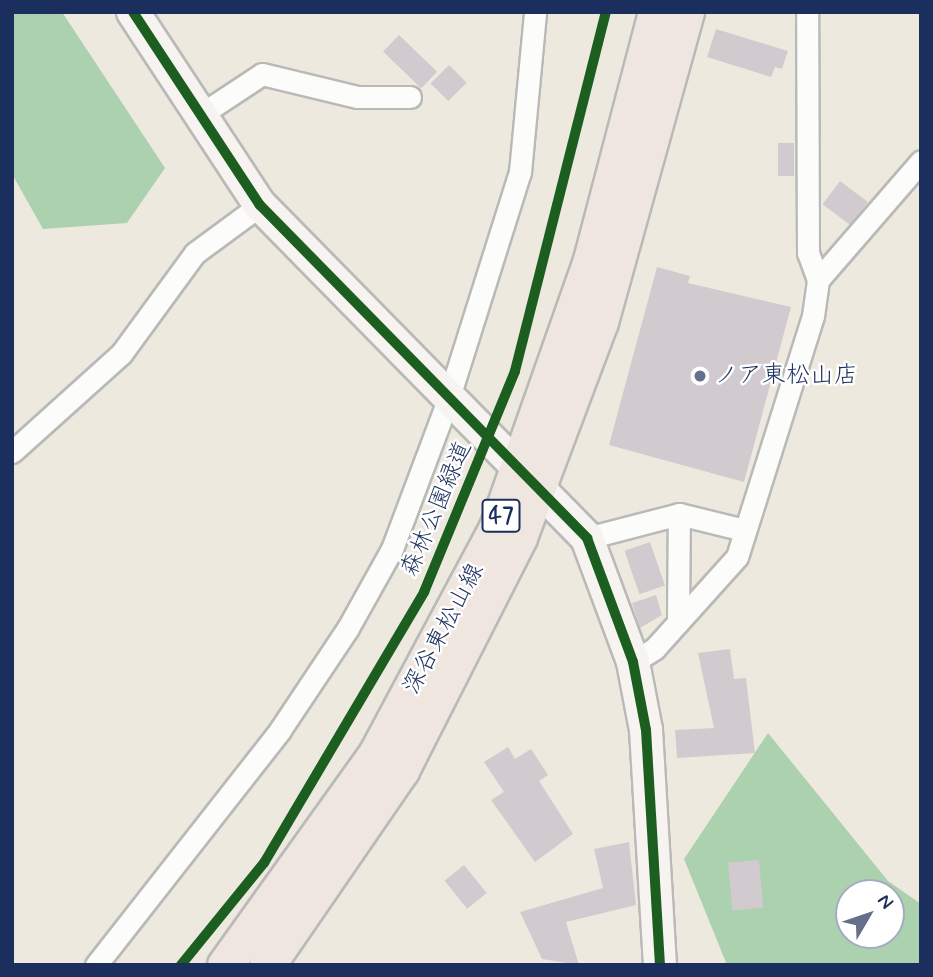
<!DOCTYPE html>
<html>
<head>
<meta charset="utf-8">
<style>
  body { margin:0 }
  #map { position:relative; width:933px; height:977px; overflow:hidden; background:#eee9df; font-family:Mynerve,"Klee One",sans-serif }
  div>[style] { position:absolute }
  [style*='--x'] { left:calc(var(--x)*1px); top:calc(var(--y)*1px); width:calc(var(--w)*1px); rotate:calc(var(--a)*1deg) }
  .forest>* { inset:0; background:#abd1ae }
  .building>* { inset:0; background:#d1cbd0; transform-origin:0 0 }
  .roads { filter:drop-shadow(2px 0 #b9b9b7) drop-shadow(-2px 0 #b9b9b7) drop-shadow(0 2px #b9b9b7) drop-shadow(0 -2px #b9b9b7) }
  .street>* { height:21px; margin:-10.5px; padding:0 10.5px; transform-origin:10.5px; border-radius:10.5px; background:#fcfcfa }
  .secondary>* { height:32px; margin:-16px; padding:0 16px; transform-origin:16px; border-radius:16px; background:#f7f3f0 }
  .primary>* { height:35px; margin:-17.5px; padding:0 17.5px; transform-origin:17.5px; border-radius:17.5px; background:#f0e6e0 }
  .cycleway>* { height:10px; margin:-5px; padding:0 5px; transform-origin:5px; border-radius:5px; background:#1b5e20 }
  .dots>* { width:19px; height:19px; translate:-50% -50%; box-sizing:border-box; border:4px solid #fff; border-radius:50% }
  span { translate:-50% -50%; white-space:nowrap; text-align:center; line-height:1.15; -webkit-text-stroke:5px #fff; paint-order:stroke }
  .shield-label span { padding:2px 5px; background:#fff; border:2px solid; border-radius:5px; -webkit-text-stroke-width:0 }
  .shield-label { font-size:23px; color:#1b2f5e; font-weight:700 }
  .poi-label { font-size:24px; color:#1b2f5e }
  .left { translate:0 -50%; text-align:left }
  .street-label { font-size:24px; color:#1b2f5e }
  .frame { position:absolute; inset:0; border:14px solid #1b2f5e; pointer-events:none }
  .north { position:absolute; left:835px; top:879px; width:70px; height:70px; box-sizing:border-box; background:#fff; border:2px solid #a4acbf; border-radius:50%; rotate:51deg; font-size:19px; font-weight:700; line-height:28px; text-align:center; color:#1b2f5e }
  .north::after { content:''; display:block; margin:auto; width:24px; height:32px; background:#65708b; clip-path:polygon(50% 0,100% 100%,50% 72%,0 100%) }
</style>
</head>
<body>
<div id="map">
  <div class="forest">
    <div style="clip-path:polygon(12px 12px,62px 12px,165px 168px,127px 223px,43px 229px,12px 174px)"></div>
    <div style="clip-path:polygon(evenodd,768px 733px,888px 881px,921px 904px,921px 965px,727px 965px,684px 859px,768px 733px,849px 893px,891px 893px,891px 935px,849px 935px,849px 893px)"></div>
  </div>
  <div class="building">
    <div style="clip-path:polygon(716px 29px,788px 51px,782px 69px,775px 67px,771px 77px,707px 57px)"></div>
    <div style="left:399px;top:35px;width:53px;height:23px;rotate:44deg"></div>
    <div style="left:449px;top:65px;width:25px;height:26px;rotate:45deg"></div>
    <div style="left:778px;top:143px;width:16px;height:33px"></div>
    <div style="left:840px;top:181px;width:35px;height:29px;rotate:37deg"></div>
    <div style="clip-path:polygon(657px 267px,690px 276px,688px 283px,791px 307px,744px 482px,609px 445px)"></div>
    <div style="left:650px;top:542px;width:46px;height:27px;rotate:71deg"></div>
    <div style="clip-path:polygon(656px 595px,662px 615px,640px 628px,632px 603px)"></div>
    <div style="clip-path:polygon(730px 649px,734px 679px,746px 678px,755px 753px,677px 758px,675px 730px,714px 728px,698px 653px)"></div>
    <div style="clip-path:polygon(508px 747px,515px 759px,531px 749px,548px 775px,539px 781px,573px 834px,535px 862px,491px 800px,504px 792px,484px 762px)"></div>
    <div style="clip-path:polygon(629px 842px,636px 905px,566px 922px,579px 965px,542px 959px,520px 912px,603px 888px,594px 849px)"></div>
    <div style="left:759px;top:860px;width:48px;height:31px;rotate:85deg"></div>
    <div style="left:464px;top:865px;width:36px;height:25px;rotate:51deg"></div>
  </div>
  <div class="roads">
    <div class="street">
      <div style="--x:200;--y:115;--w:74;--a:-33.5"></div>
      <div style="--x:262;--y:74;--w:98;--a:13.6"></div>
      <div style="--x:357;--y:97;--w:53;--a:0"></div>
      <div style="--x:818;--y:280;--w:157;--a:-49.1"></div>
      <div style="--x:12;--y:452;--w:147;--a:-42"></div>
      <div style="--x:121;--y:354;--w:125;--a:-53.8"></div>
      <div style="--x:195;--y:253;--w:81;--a:-36.4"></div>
      <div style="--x:587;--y:538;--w:95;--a:-14.6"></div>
      <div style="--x:679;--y:514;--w:67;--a:13.8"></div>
      <div style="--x:678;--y:619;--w:105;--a:-89.5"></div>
      <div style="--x:633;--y:662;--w:26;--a:-32"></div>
      <div style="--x:655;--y:648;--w:122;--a:-48"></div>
      <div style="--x:737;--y:557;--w:253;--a:-72.5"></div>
      <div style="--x:813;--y:316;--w:36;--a:-82"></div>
      <div style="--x:818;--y:280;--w:29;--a:-110"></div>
      <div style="--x:808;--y:253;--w:241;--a:-90.2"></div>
      <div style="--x:96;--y:965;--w:298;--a:-51.9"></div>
      <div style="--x:280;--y:730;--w:123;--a:-56.3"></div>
      <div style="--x:348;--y:628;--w:90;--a:-60.9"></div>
      <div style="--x:392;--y:549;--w:159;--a:-69.4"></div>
      <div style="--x:448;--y:400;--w:239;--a:-72.5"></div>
      <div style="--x:520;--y:172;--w:161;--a:-84.6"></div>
    </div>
    <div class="secondary">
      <div style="--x:133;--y:12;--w:231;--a:56.7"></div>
      <div style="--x:260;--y:205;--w:467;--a:45.5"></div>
      <div style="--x:587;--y:538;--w:132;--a:69.6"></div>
      <div style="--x:633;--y:662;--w:69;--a:79.2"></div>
      <div style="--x:646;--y:730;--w:235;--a:86.6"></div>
    </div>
    <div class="primary">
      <div style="--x:225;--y:965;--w:259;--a:-54.4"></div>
      <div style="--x:376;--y:754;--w:257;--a:-61.9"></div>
      <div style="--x:497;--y:527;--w:283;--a:-70.6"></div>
      <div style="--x:591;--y:260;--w:256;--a:-75.3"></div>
      <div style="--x:267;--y:965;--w:237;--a:-55.5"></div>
      <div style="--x:401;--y:770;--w:261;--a:-63.1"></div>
      <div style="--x:519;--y:537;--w:230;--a:-69.4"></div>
      <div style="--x:600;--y:322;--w:322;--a:-74.5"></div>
    </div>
  </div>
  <div class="cycleway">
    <div style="--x:133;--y:12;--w:231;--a:56.7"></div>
    <div style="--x:260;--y:205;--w:467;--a:45.5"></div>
    <div style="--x:587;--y:538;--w:132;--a:69.6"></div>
    <div style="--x:633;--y:662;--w:69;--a:79.2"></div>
    <div style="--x:646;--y:730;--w:235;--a:86.6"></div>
    <div style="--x:181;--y:965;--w:132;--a:-50.9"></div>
    <div style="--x:264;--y:863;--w:315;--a:-59.4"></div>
    <div style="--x:424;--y:592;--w:239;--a:-67.6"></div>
    <div style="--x:515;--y:371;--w:370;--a:-75.8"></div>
  </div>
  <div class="dots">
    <div style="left:700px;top:376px;background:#65708b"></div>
  </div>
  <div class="shield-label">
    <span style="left:501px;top:516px">47</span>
  </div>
  <div class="poi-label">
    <span class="left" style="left:714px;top:376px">ノア東松山店</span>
  </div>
  <div class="street-label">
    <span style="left:437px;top:509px;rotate:-67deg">森林公園緑道</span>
    <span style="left:444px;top:629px;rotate:-62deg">深谷東松山線</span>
  </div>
  <div class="frame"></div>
  <div class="north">N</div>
</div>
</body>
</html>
